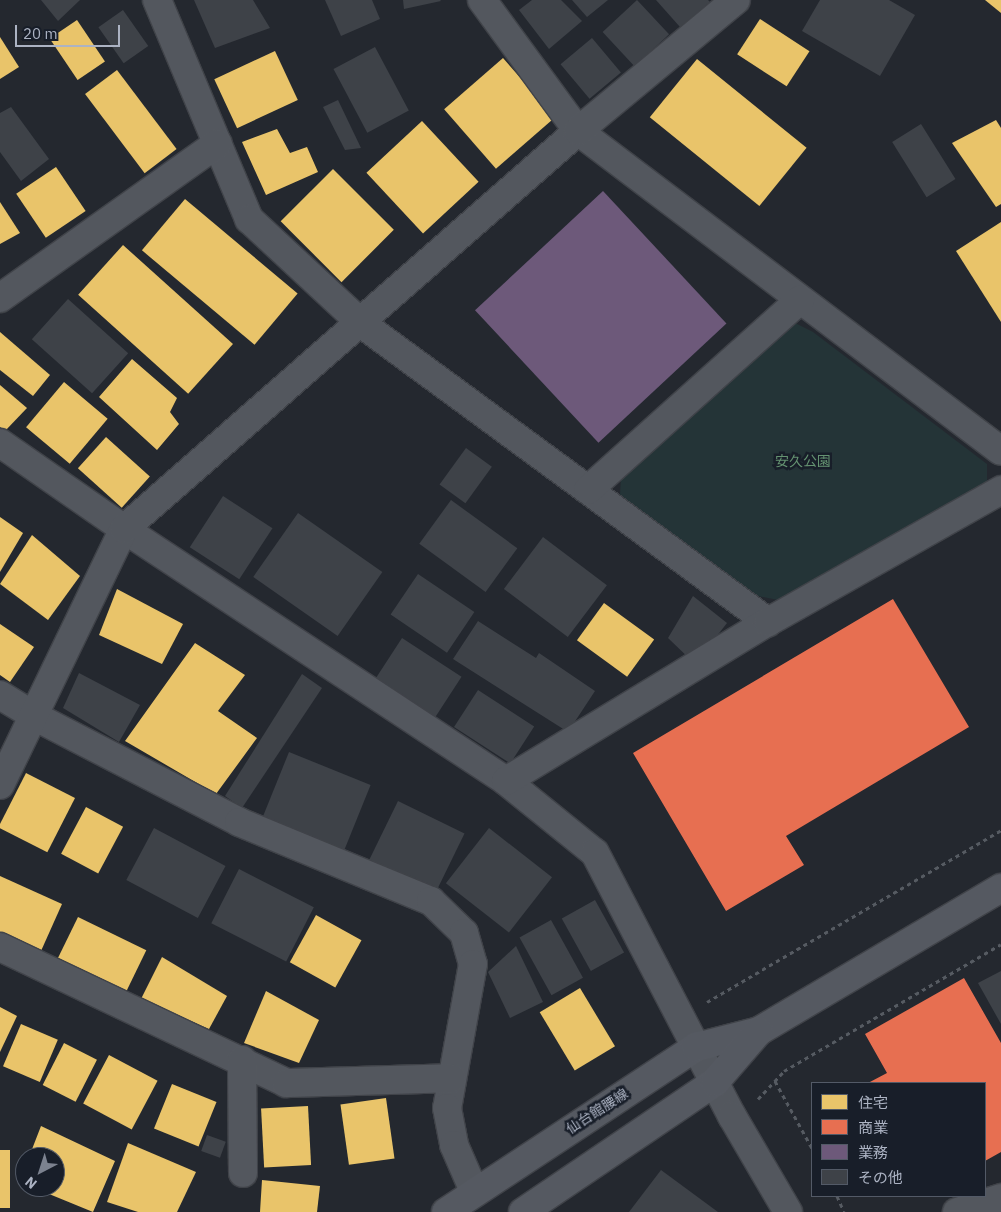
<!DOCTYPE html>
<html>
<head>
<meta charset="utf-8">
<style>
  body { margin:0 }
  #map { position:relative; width:1001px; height:1212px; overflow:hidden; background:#24282f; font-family:"IBM Plex Sans","Noto Sans JP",sans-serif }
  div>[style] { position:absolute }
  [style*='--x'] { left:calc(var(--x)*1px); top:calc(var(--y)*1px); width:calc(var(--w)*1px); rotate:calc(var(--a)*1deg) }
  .green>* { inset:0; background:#243437 }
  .homes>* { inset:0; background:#e9c46a; transform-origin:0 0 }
  .shops>* { inset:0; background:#e76f51 }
  .offices>* { inset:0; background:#6d597a; transform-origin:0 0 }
  .building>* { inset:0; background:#3e4248; transform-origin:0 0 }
  .path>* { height:3px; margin-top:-1.5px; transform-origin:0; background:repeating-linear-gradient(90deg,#565b62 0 4px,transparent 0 8px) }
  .roads { filter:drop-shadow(1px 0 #404349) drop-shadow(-1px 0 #404349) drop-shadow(0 1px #404349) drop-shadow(0 -1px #404349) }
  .minor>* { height:28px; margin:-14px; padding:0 14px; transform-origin:14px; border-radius:14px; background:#53575e }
  .major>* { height:28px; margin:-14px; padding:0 14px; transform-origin:14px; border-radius:14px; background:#555961 }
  span { translate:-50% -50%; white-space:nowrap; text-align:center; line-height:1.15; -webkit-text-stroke:5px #181e29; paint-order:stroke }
  .park-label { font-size:14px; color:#649271 }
  .street-label { font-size:14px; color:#acb3c3 }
  .legend { position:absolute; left:811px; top:1082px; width:175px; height:115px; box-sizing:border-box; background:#181e29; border:1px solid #535a67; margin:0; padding:6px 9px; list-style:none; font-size:15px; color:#acb3c3 }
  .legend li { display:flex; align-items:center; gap:10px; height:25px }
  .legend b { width:25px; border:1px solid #535a67 }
  .north { position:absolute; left:15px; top:1147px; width:50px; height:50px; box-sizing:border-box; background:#181e29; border:1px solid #535a67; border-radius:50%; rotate:220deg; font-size:14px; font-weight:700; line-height:20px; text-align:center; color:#acb3c3 }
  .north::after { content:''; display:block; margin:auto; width:18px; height:22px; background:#7c828f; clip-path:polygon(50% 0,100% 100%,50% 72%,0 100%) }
  .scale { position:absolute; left:15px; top:25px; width:105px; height:22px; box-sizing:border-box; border:2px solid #acb3c3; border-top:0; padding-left:6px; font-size:15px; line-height:18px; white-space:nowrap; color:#acb3c3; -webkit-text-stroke:4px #181e29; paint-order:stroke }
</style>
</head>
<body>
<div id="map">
  <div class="green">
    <div style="clip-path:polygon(795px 323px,813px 332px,987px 464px,987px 483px,778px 600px,753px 595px,620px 495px,621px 477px)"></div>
  </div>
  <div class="homes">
    <div style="clip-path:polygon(985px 0,1001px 0,1001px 13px)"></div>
    <div style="left:760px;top:19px;width:59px;height:42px;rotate:33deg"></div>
    <div style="left:77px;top:20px;width:50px;height:33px;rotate:56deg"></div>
    <div style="clip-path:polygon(0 37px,19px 67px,0 79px)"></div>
    <div style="left:275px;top:51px;width:54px;height:67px;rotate:65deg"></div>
    <div style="left:503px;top:58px;width:79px;height:78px;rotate:49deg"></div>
    <div style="left:697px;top:59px;width:141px;height:75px;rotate:39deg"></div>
    <div style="left:117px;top:70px;width:99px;height:40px;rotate:53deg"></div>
    <div style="clip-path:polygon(996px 120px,1001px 128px,1001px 204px,996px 207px,952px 143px)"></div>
    <div style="left:422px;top:121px;width:83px;height:76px;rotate:47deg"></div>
    <div style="clip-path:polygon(277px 129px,290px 153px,307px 147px,318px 172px,266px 195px,242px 142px)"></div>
    <div style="left:56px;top:167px;width:53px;height:48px;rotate:56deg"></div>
    <div style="left:333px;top:169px;width:86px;height:74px;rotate:45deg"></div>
    <div style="left:185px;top:199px;width:147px;height:67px;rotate:40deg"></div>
    <div style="clip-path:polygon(0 202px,20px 233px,0 244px)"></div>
    <div style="clip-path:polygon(1001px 222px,1001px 322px,956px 251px)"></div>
    <div style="left:123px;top:245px;width:148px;height:67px;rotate:42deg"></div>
    <div style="clip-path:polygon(0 332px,50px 375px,33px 396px,0 370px)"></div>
    <div style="clip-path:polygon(132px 359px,177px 398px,170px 412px,179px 424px,157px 450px,99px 397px)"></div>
    <div style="left:64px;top:382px;width:57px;height:59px;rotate:40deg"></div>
    <div style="clip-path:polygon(0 385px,27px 408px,5px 431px,0 427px)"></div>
    <div style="left:106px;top:437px;width:59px;height:42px;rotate:42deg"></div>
    <div style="clip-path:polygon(0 517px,23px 533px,0 572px)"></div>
    <div style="clip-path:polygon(32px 535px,80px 576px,48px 620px,0 584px)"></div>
    <div style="clip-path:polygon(117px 589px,183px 624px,162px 664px,99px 635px)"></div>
    <div style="left:604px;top:603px;width:62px;height:46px;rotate:36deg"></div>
    <div style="clip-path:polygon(0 624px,34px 647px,10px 682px,0 675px)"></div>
    <div style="clip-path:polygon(195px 643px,245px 675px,218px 711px,257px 738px,216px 794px,125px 741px)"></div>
    <div style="left:26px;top:773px;width:55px;height:61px;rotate:27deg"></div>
    <div style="left:86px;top:807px;width:42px;height:53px;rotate:28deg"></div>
    <div style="clip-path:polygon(0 876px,62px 904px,41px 951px,0 932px)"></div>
    <div style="left:316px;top:915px;width:52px;height:54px;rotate:29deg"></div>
    <div style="left:78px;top:917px;width:76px;height:46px;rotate:26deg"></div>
    <div style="clip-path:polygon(162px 957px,227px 996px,209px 1029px,141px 999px)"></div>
    <div style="left:580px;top:988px;width:68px;height:47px;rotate:59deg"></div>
    <div style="clip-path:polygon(266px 991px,319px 1020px,299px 1063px,244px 1043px)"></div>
    <div style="clip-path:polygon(0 1007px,17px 1016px,0 1052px)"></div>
    <div style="left:21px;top:1024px;width:40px;height:46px;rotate:23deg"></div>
    <div style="left:64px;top:1043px;width:37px;height:47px;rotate:27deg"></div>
    <div style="left:109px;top:1055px;width:55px;height:55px;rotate:28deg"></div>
    <div style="left:172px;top:1084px;width:48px;height:48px;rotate:22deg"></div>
    <div style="left:386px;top:1098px;width:61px;height:46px;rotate:82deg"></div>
    <div style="left:308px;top:1106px;width:59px;height:47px;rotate:87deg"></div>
    <div style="clip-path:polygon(41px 1126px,115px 1161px,93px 1212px,32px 1187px,55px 1187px,55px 1157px,29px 1157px)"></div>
    <div style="clip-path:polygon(128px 1143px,196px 1172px,177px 1212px,138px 1212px,107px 1202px)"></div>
    <div style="left:0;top:1150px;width:10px;height:58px"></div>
    <div style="clip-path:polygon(262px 1180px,320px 1186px,317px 1212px,260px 1212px)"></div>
  </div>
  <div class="shops">
    <div style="clip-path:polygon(893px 599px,969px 727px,786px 836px,804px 865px,726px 911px,633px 753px)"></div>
    <div style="clip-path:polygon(964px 978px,1001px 1043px,1001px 1152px,985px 1161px,985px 1083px,868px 1083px,887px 1073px,865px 1034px)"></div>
  </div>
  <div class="offices">
    <div style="left:603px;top:191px;width:181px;height:175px;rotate:47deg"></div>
  </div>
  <div class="building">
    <div style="clip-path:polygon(41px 0,80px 0,58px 21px)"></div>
    <div style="clip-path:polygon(194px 0,253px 0,270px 28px,215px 48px)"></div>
    <div style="clip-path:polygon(325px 0,372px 0,380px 19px,341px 36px)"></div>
    <div style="clip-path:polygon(403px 0,440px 0,441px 1px,404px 9px)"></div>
    <div style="clip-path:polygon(532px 0,561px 0,582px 21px,549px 49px,519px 10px)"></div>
    <div style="clip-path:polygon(572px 0,608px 0,587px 17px)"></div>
    <div style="left:637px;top:0;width:47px;height:47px;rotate:47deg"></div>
    <div style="clip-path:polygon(656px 0,708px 0,710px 2px,680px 27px)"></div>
    <div style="clip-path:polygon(820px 0,889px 0,915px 15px,880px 76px,802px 31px)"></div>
    <div style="left:123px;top:10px;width:44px;height:30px;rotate:55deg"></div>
    <div style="left:592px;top:38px;width:45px;height:41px;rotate:50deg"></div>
    <div style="left:375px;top:47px;width:72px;height:47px;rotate:62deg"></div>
    <div style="clip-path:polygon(338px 100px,361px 148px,345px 150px,323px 107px)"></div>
    <div style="clip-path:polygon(11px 107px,49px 159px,21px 181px,0 152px,0 113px)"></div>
    <div style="left:921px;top:124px;width:65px;height:34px;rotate:58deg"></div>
    <div style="left:68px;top:299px;width:81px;height:54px;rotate:42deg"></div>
    <div style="left:466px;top:448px;width:32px;height:45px;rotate:36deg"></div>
    <div style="left:223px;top:496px;width:59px;height:61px;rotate:33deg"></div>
    <div style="left:451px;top:500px;width:82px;height:54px;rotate:36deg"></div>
    <div style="left:298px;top:513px;width:103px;height:78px;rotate:35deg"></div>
    <div style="left:543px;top:537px;width:80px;height:65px;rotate:37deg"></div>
    <div style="left:418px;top:574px;width:68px;height:49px;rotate:34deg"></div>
    <div style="clip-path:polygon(693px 596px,727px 623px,695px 664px,668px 638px)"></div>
    <div style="clip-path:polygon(478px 621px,536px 658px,539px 653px,595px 691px,568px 732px,453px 659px)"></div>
    <div style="left:402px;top:638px;width:71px;height:49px;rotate:33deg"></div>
    <div style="clip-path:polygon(79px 673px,140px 705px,119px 742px,63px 708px)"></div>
    <div style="clip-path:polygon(302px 674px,322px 688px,242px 808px,225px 796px)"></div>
    <div style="left:478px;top:690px;width:67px;height:44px;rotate:33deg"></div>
    <div style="left:289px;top:752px;width:88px;height:72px;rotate:22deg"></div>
    <div style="left:398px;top:801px;width:74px;height:68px;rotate:26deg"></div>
    <div style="left:154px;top:828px;width:81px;height:59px;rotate:28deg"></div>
    <div style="left:489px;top:828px;width:80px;height:70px;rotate:38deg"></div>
    <div style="left:239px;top:869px;width:84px;height:61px;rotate:27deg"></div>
    <div style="left:595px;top:900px;width:60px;height:38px;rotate:61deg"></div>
    <div style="left:551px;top:920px;width:66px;height:36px;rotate:61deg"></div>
    <div style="clip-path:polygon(516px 946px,543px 1002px,510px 1018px,488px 972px)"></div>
    <div style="clip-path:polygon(1001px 971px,1001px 1024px,978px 983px)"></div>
    <div style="left:207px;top:1135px;width:20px;height:17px;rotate:20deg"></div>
    <div style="clip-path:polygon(661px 1170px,718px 1212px,629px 1212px)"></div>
  </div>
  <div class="path">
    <div style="--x:707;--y:1002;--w:341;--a:-30.3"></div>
    <div style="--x:775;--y:1081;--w:77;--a:61.1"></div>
    <div style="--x:758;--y:1099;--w:38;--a:-47"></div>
    <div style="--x:784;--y:1071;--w:251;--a:-30.3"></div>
    <div style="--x:837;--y:1196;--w:17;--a:66"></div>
  </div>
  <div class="roads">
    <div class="minor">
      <div style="--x:157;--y:0;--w:238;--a:67.2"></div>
      <div style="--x:249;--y:219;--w:154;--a:42.9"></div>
      <div style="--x:362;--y:324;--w:504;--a:36.28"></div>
      <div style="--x:482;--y:0;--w:162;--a:53.8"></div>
      <div style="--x:578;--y:131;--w:530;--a:37.11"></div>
      <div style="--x:0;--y:298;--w:267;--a:-35.4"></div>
      <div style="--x:0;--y:443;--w:151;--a:34.7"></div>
      <div style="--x:124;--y:529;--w:458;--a:33.4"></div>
      <div style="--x:506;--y:781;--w:114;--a:39"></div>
      <div style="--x:595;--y:853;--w:297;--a:62.5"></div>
      <div style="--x:732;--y:1116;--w:111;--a:59.7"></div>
      <div style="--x:588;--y:490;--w:285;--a:-41.9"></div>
      <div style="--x:0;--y:695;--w:42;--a:31.4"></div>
      <div style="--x:36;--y:717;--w:229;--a:27.3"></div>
      <div style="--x:239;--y:822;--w:208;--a:22.4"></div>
      <div style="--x:431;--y:901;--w:46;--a:44.1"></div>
      <div style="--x:464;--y:933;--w:32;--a:74"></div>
      <div style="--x:473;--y:964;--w:146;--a:100.2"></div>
      <div style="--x:447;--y:1108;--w:38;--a:79"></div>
      <div style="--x:454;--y:1145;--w:50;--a:66.5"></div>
      <div style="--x:506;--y:781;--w:306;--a:-31.3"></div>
      <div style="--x:768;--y:622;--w:268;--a:-29.5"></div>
      <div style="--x:0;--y:785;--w:284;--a:-64.2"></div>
      <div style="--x:124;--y:529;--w:604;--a:-41.24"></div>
      <div style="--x:578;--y:131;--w:205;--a:-39.7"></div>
      <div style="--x:0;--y:947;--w:317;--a:25.4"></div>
      <div style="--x:286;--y:1083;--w:166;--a:-1.7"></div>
      <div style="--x:242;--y:1060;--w:113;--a:89.5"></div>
      <div style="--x:957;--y:1212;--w:46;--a:-17.7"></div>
    </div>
    <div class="major">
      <div style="--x:446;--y:1212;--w:300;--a:-33.4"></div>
      <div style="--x:696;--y:1047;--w:65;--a:-14.3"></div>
      <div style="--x:759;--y:1031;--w:281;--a:-30.6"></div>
      <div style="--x:523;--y:1212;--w:232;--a:-34.1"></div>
      <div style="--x:715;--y:1082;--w:67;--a:-49.2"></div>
    </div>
  </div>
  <div class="park-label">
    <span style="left:803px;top:461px">安久公園</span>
  </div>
  <div class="street-label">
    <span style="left:597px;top:1111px;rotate:-33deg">仙台館腰線</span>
  </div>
  <ul class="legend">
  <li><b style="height:14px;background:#e9c46a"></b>住宅</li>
  <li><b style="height:14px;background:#e76f51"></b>商業</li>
  <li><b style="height:14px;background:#6d597a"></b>業務</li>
  <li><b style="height:14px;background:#3e4248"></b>その他</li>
  </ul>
  <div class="north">N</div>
  <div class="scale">20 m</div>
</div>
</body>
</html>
